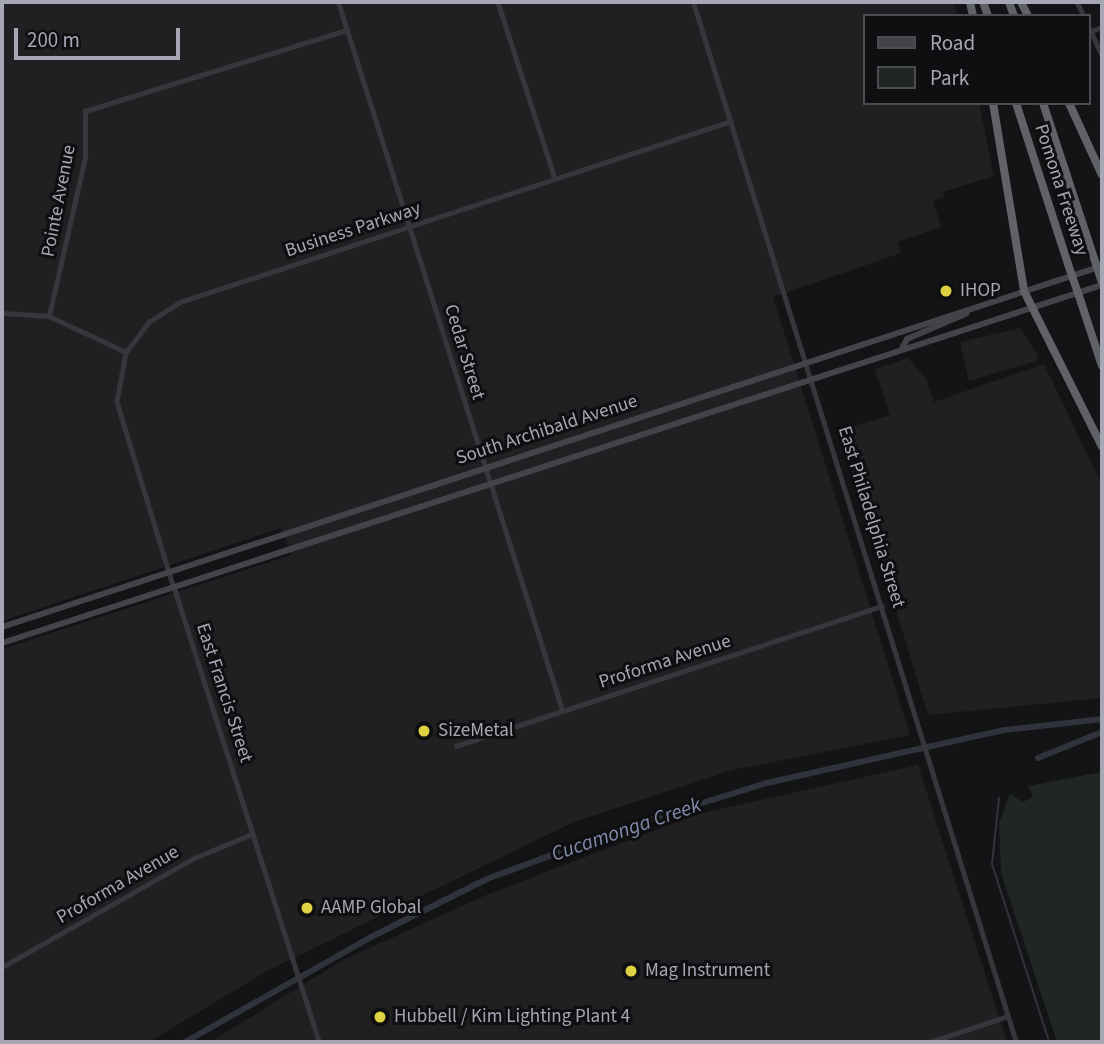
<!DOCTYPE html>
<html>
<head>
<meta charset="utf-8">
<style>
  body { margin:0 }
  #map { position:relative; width:1104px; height:1044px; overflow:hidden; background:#141315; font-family:"Source Sans 3",sans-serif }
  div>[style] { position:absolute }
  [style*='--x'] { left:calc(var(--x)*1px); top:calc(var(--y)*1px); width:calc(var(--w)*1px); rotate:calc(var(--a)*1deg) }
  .built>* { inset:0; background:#201f22 }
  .green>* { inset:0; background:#202723 }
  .stream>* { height:2px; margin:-1px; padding:0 1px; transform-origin:1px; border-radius:1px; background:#2e333c }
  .canal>* { height:6px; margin:-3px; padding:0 3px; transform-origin:3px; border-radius:3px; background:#2e333c }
  .minor>* { height:4.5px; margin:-2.25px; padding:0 2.25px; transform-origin:2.25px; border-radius:2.25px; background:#37373b }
  .tertiary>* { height:5px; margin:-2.5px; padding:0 2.5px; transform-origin:2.5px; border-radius:2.5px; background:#37373b }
  .secondary>* { height:6px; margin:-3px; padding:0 3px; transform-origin:3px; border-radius:3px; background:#434349 }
  .motorway>* { height:8px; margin:-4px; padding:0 4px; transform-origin:4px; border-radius:4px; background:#61616a }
  .motorway-bridge>* { height:8px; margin:-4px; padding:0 4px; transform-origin:4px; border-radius:4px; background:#61616a }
  .dots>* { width:19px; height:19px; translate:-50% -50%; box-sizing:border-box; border:4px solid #0f0e10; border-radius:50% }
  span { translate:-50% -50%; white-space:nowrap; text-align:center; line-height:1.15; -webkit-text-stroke:6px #0f0e10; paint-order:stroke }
  .street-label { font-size:19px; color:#a6a7b4 }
  .poi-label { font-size:19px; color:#a6a7b4 }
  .left { translate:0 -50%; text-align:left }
  .water-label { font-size:21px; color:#818cac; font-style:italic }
  .frame { position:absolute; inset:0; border:4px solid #a6a7b4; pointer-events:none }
  .legend { position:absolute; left:863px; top:14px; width:228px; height:91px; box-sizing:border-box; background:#0f0e10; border:2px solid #4b4b52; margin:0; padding:9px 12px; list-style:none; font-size:21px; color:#a6a7b4 }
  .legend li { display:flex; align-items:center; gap:14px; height:35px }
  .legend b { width:35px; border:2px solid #4b4b52 }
  .scale { position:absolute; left:14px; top:28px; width:166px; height:32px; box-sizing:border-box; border:4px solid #a6a7b4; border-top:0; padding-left:9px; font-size:21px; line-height:24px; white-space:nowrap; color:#a6a7b4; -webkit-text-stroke:5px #0f0e10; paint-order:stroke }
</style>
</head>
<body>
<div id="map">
  <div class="built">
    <div style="clip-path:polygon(2px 2px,954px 2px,957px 16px,864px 16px,864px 103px,979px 103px,994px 176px,943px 192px,944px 197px,933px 201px,941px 227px,898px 242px,901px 253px,773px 297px,910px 735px,732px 770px,574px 822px,265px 972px,149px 1042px,2px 1042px,2px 649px,291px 555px,281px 528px,2px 621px)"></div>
    <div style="clip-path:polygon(1020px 328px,1038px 356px,1036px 361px,969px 381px,960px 342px)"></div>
    <div style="clip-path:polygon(908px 358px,926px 378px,934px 402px,1044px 364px,1102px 485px,1102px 698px,928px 715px,841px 430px,890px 415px,875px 369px)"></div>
    <div style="clip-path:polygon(918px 765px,1007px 1042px,210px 1042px,343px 960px,486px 895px,698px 814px)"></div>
  </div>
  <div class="green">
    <div style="clip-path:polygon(1102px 772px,1102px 1042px,1057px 1042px,1001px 873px,999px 823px,1010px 794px,1023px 802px,1033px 797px,1028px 786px)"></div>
  </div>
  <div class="stream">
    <div style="--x:999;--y:798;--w:66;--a:96.1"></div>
    <div style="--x:992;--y:864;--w:187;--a:72.2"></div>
  </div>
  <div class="canal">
    <div style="--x:1038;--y:758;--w:69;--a:-22.1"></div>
    <div style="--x:185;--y:1042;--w:214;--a:-29.4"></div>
    <div style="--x:371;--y:937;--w:130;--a:-26.6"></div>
    <div style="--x:487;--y:879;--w:167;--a:-20.3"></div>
    <div style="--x:644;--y:821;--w:129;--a:-17.2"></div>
    <div style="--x:767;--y:783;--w:151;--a:-12.7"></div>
    <div style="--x:914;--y:750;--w:92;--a:-12.5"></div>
    <div style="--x:1004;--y:730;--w:99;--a:-6.4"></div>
  </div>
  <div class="minor">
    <div style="--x:498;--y:2;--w:186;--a:72.1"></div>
    <div style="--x:1077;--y:2;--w:16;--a:63"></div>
    <div style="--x:1088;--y:25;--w:33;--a:65"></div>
    <div style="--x:1091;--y:31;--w:12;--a:-20"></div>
    <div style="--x:2;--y:313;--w:47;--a:3.7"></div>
    <div style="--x:49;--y:316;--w:85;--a:25.1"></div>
    <div style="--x:126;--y:352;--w:38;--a:-53"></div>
    <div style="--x:149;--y:322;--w:37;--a:-33"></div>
    <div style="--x:180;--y:302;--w:580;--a:-18.19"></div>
    <div style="--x:49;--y:316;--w:163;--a:-77.2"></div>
    <div style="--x:85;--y:157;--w:46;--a:-90"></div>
    <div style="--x:85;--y:111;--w:273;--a:-17.2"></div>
    <div style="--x:126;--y:352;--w:51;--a:100.2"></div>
    <div style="--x:117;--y:402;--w:191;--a:73"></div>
    <div style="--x:456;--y:746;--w:448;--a:-18.2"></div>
    <div style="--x:2;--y:967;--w:221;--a:-29.6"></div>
    <div style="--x:194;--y:858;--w:63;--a:-22.5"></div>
    <div style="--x:930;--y:1042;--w:82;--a:-18.4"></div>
  </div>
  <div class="tertiary">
    <div style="--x:338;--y:2;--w:743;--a:72.44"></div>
    <div style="--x:693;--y:2;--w:1089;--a:72.75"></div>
    <div style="--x:173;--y:585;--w:480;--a:72.3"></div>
  </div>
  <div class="secondary">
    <div style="--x:901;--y:350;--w:13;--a:-61"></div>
    <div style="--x:907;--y:339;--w:65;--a:-23.4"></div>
    <div style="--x:2;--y:627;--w:1158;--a:-18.17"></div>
    <div style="--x:2;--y:643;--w:1157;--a:-18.03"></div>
  </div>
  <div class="motorway">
    <div style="--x:970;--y:2;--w:14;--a:78"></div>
    <div style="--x:983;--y:2;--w:15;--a:70"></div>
    <div style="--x:1009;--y:2;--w:15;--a:70"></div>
    <div style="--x:1021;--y:2;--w:16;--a:63"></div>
    <div style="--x:993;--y:103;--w:191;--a:80.6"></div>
    <div style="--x:1024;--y:291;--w:174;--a:63.4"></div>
    <div style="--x:1016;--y:103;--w:172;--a:72.1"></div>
    <div style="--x:1043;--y:103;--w:163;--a:71.8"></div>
    <div style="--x:1069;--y:103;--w:79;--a:65.4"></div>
    <div style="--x:1081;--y:302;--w:67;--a:71.8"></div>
  </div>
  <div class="motorway-bridge">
    <div style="--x:1094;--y:258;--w:25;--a:72"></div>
    <div style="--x:1069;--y:267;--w:37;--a:71"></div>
  </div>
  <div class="dots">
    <div style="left:946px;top:291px;background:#ded242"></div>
    <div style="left:424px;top:731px;background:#ded242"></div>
    <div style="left:307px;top:908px;background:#ded242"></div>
    <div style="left:631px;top:971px;background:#ded242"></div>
    <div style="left:380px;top:1017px;background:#ded242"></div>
  </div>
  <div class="street-label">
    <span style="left:1061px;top:190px;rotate:72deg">Pomona Freeway</span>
    <span style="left:59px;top:201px;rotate:-79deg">Pointe Avenue</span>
    <span style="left:353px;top:230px;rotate:-18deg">Business Parkway</span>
    <span style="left:464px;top:352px;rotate:73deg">Cedar Street</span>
    <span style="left:547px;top:430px;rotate:-18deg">South Archibald Avenue</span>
    <span style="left:871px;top:517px;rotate:73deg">East Philadelphia Street</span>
    <span style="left:665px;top:662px;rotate:-18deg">Proforma Avenue</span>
    <span style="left:224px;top:693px;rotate:72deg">East Francis Street</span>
    <span style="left:118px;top:885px;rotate:-30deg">Proforma Avenue</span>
  </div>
  <div class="poi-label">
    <span class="left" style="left:960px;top:291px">IHOP</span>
    <span class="left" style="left:438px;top:731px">SizeMetal</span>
    <span class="left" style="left:321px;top:908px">AAMP Global</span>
    <span class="left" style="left:645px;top:971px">Mag Instrument</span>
    <span class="left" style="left:394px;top:1017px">Hubbell / Kim Lighting Plant 4</span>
  </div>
  <div class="water-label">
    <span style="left:626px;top:829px;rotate:-19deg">Cucamonga Creek</span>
  </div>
  <div class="frame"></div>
  <ul class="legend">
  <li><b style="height:9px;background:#434349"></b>Road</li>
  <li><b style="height:19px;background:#202723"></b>Park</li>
  </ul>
  <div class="scale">200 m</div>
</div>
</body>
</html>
